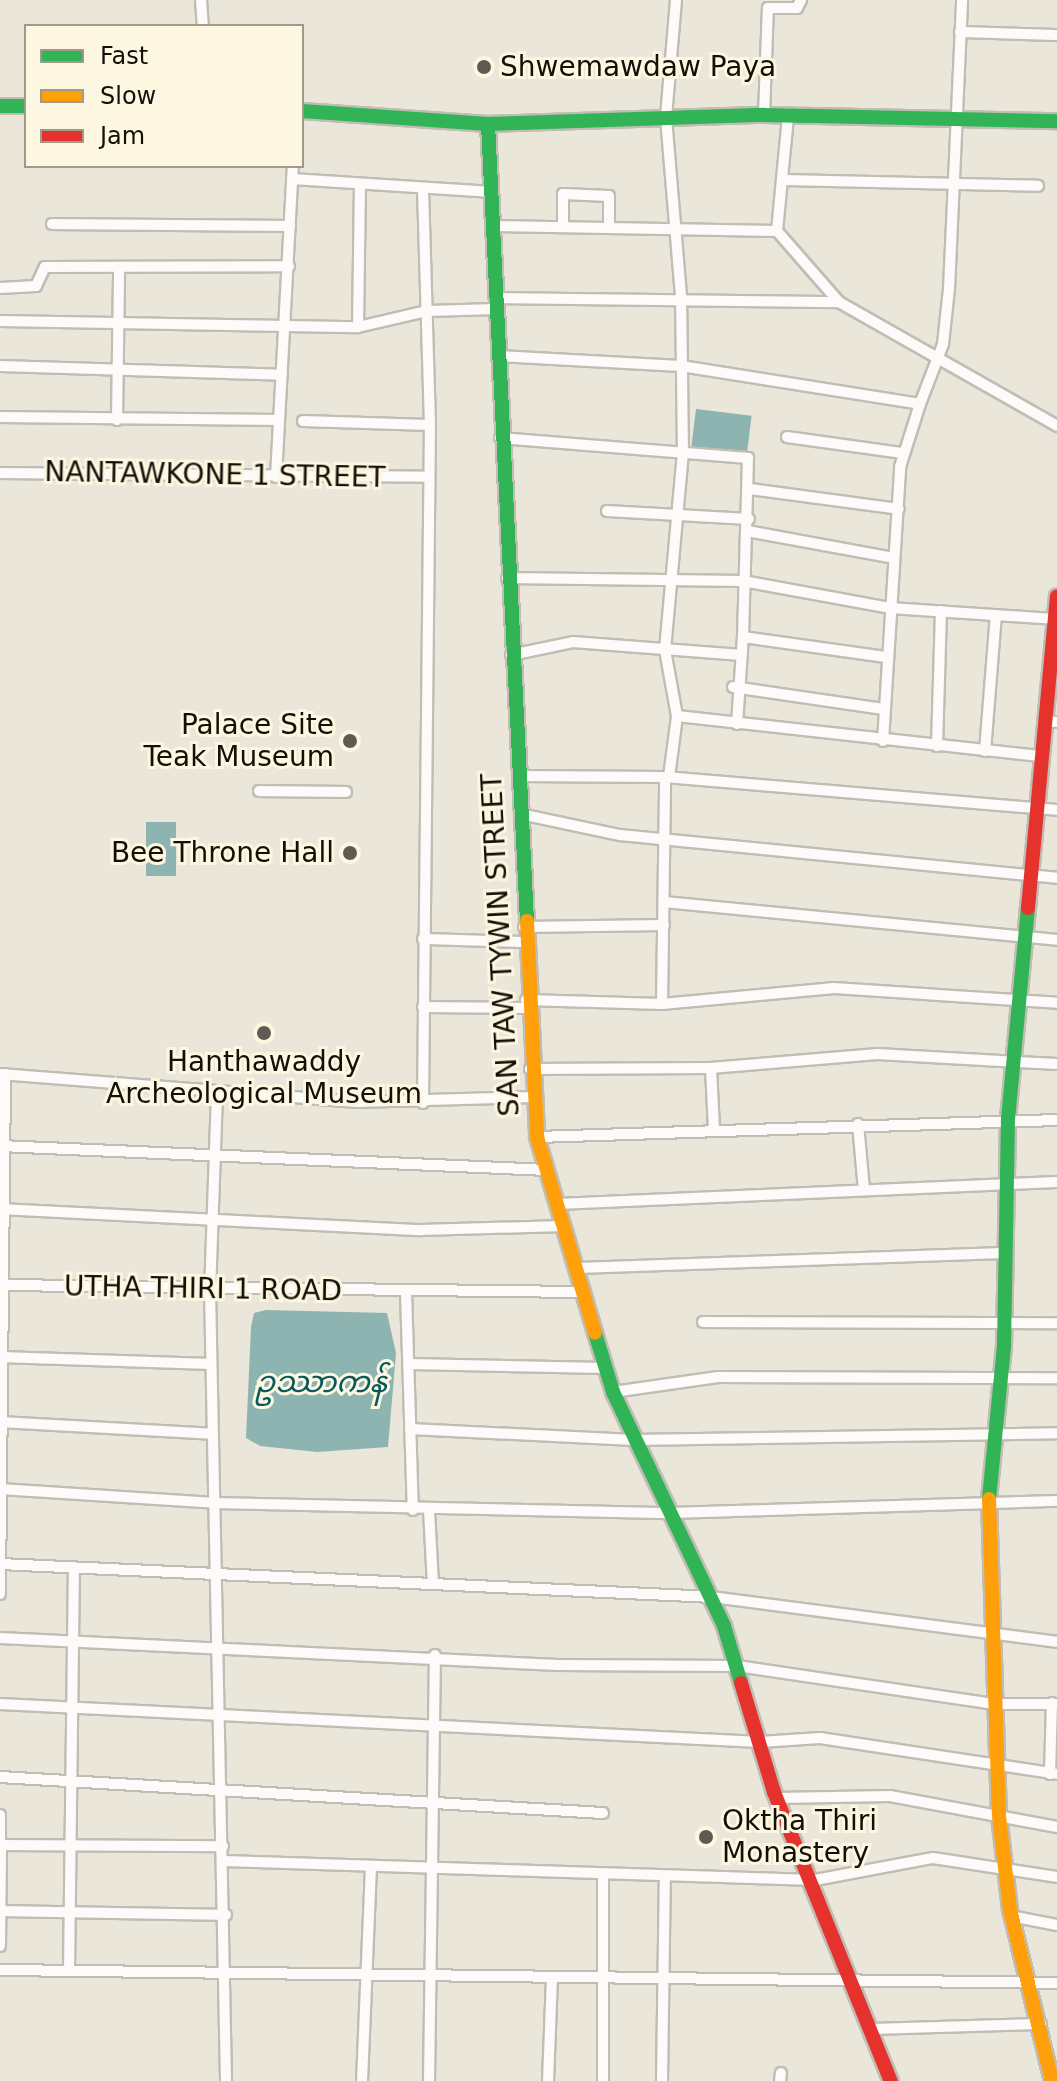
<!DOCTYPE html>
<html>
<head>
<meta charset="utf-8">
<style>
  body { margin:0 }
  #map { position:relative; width:1057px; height:2081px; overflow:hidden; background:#eae6d9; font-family:"DejaVu Sans","Noto Sans Myanmar",sans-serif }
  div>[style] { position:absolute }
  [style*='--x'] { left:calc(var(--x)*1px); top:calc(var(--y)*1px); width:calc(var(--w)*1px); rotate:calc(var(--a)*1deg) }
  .water>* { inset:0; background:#8eb4b2; transform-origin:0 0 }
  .roads { filter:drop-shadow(2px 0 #c0bdb4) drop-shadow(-2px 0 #c0bdb4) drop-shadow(0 2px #c0bdb4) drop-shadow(0 -2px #c0bdb4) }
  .street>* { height:10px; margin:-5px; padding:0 5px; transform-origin:5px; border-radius:5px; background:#fcfbf9 }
  .fast>* { height:14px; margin:-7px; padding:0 7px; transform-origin:7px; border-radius:7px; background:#30b455 }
  .slow>* { height:14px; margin:-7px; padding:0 7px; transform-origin:7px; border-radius:7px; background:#ff9f0a }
  .jam>* { height:14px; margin:-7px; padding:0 7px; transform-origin:7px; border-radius:7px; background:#e5322d }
  .dots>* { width:22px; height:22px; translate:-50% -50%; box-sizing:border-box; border:4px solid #fdf6e0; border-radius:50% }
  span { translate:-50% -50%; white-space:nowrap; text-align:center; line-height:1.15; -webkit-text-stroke:6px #fdf6e0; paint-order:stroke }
  .poi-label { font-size:28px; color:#131009 }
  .left { translate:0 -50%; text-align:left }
  .right { translate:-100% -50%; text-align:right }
  .street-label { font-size:28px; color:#131009 }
  .water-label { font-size:30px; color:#065a5d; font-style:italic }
  .legend { position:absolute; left:24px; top:24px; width:280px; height:144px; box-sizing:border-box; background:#fdf6e0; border:2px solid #9f9a8a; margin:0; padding:10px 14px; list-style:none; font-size:24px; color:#131009 }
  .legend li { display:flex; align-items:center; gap:16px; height:40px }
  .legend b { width:40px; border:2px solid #9f9a8a }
</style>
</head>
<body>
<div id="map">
  <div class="water">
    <div style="left:696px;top:409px;width:56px;height:38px;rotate:7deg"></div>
    <div style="left:146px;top:822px;width:30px;height:54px"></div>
    <div style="clip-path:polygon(266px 1310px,387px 1313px,396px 1353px,388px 1447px,317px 1452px,260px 1446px,246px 1438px,251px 1327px,254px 1313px)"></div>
  </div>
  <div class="roads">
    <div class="street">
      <div style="--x:201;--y:0;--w:26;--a:86"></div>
      <div style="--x:960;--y:32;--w:97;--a:1.8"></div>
      <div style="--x:764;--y:115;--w:107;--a:-87.9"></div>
      <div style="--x:768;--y:8;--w:29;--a:0"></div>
      <div style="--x:797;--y:8;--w:9;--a:-63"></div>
      <div style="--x:292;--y:179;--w:201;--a:3.7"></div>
      <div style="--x:782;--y:180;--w:256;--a:1.3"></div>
      <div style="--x:52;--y:224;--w:238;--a:0.5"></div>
      <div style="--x:563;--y:225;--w:31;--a:-90"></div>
      <div style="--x:563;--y:194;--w:46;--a:2.5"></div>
      <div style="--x:609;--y:196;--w:30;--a:90"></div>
      <div style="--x:494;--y:226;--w:283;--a:1"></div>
      <div style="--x:777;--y:231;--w:94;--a:48.9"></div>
      <div style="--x:839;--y:302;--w:251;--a:29.6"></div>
      <div style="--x:777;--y:231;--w:115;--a:-84.5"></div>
      <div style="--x:0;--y:288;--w:36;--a:-3"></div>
      <div style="--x:36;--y:286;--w:21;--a:-65"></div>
      <div style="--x:45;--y:267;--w:244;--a:-0.2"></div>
      <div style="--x:496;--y:298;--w:343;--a:0.7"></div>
      <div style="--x:0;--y:321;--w:358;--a:1"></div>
      <div style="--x:358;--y:327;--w:71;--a:-13.1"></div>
      <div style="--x:427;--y:311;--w:69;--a:-1.7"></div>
      <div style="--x:358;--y:327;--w:142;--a:-89.2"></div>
      <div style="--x:498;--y:356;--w:183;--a:3.1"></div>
      <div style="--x:681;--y:366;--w:242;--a:9"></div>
      <div style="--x:920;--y:404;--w:64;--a:-69"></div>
      <div style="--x:943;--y:344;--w:55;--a:-83.8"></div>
      <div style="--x:949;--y:289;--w:289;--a:-87.4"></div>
      <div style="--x:0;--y:366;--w:282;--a:1.8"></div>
      <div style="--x:0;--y:417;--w:279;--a:0.6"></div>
      <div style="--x:117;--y:420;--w:150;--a:-89.2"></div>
      <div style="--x:303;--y:421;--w:127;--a:1.8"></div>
      <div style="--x:787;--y:437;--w:117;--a:7.9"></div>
      <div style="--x:500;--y:438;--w:249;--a:4.6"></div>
      <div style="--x:748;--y:458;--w:179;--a:91.6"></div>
      <div style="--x:0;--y:473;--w:429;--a:0.5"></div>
      <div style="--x:276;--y:477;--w:311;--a:-86.9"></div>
      <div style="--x:750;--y:489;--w:150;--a:7.6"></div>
      <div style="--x:607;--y:511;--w:142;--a:3.2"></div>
      <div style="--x:747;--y:531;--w:149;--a:10.4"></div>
      <div style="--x:507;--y:578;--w:236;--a:0.7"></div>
      <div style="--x:743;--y:581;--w:149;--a:10.4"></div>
      <div style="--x:890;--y:608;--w:164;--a:3.8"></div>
      <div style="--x:511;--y:655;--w:63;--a:-11.8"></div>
      <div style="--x:573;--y:642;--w:169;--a:4.4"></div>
      <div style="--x:733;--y:687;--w:152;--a:8.3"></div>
      <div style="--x:677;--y:716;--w:367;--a:6.3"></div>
      <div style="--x:1044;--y:721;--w:13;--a:4"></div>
      <div style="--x:737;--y:724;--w:87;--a:-86.1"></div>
      <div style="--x:743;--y:637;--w:144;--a:8"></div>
      <div style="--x:883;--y:741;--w:275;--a:-86.4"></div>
      <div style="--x:900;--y:467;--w:66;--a:-72.4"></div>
      <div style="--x:937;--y:746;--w:135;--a:-88.3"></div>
      <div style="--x:985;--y:751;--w:136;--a:-85.4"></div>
      <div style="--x:519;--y:776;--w:146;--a:0.4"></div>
      <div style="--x:665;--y:777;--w:393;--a:4.8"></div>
      <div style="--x:669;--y:777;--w:62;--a:-82.5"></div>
      <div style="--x:677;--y:716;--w:67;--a:-100.3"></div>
      <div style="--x:665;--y:650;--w:197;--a:-84.8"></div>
      <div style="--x:683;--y:454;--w:158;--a:-90.7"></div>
      <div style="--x:681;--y:296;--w:180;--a:-94.8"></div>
      <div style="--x:666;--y:117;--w:117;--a:-85.1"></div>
      <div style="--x:259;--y:791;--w:87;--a:0.7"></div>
      <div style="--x:520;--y:814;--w:102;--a:11.9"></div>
      <div style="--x:620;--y:835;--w:439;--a:5.6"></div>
      <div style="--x:664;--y:902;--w:395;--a:5.5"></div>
      <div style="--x:524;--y:927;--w:140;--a:-0.8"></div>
      <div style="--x:423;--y:939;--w:102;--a:1.7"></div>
      <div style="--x:526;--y:1000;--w:136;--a:1.7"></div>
      <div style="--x:662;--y:1004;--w:173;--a:-5.3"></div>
      <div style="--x:834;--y:988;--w:224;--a:3.8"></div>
      <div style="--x:662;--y:1004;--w:227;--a:-89.2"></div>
      <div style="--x:423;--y:1007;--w:104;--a:0.6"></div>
      <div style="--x:711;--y:1068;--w:62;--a:87.2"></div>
      <div style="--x:530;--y:1069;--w:181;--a:-0.3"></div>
      <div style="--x:711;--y:1068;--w:167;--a:-4.8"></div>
      <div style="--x:877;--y:1054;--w:180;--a:3.2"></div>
      <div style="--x:0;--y:1074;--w:358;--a:4.5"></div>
      <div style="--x:357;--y:1102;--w:175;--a:-1.6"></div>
      <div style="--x:217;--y:1093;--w:197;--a:92"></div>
      <div style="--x:210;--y:1290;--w:791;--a:88.84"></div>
      <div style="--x:423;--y:1103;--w:678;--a:-89.41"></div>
      <div style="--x:430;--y:425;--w:236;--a:-91.7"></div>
      <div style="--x:858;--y:1124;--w:66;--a:84.8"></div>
      <div style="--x:537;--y:1137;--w:520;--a:-1.87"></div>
      <div style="--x:0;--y:1146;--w:548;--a:2.51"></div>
      <div style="--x:557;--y:1204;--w:500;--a:-2.52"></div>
      <div style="--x:0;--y:1209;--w:421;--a:2.9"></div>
      <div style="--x:420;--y:1230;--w:144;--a:-1.6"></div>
      <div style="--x:576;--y:1268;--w:429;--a:-2"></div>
      <div style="--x:0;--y:1285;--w:584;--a:0.69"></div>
      <div style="--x:406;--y:1292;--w:218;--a:88.2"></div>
      <div style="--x:703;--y:1322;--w:354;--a:0.2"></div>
      <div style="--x:0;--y:1357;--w:211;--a:1.9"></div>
      <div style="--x:410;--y:1364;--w:195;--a:1.2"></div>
      <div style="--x:613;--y:1392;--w:106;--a:-8.1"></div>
      <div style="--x:718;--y:1377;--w:339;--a:0.2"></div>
      <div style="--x:0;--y:1422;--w:212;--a:3.2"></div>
      <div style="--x:410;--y:1429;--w:224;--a:2.8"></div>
      <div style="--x:634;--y:1440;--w:423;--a:-0.9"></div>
      <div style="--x:0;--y:1489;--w:215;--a:3.7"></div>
      <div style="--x:215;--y:1503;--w:456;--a:1.3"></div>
      <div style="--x:671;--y:1513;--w:386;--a:-1.8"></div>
      <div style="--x:429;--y:1510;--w:74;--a:86.9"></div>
      <div style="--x:0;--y:1564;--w:713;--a:2.65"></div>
      <div style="--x:712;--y:1597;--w:348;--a:7.4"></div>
      <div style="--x:0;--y:1594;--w:520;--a:-89.45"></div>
      <div style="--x:0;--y:1638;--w:559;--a:2.77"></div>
      <div style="--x:558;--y:1665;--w:179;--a:0.3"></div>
      <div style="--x:737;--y:1666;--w:259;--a:8.4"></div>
      <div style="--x:993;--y:1704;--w:64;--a:0"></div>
      <div style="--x:0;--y:1704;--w:761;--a:2.86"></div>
      <div style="--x:760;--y:1742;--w:60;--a:-3.8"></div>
      <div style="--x:820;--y:1738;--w:240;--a:8.6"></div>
      <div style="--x:1050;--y:1774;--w:71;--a:-88.4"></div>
      <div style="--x:0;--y:1777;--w:604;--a:3.42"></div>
      <div style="--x:777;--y:1798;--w:113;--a:-1"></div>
      <div style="--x:890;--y:1796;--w:170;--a:10.5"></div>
      <div style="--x:0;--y:1815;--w:30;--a:90"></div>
      <div style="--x:224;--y:1861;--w:591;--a:1.84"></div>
      <div style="--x:815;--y:1880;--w:120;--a:-10.6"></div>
      <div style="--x:933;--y:1858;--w:125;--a:8.7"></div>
      <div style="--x:603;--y:1875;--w:206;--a:90"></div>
      <div style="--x:0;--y:1911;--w:226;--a:1"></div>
      <div style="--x:1011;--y:1916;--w:47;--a:11.1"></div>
      <div style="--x:0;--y:1946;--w:101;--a:-89.4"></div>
      <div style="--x:1;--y:1845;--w:222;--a:0.3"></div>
      <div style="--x:0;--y:1970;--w:1057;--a:0.7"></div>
      <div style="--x:69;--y:1971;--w:403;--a:-89.3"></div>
      <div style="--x:868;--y:2029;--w:173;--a:-1.7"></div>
      <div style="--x:362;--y:2081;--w:215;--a:-87.6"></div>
      <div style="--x:429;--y:2081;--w:426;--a:-89.2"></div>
      <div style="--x:548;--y:2081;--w:103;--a:-87.8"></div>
      <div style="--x:662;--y:2081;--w:205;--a:-89.2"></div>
      <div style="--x:780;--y:2081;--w:8;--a:-83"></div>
    </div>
    <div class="fast">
      <div style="--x:0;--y:106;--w:26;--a:0"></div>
      <div style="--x:302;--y:111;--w:186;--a:4"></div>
      <div style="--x:488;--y:124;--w:276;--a:-1.9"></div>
      <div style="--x:764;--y:115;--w:293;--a:1.2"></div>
      <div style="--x:488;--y:124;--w:798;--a:87.2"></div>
      <div style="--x:595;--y:1333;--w:62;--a:73"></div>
      <div style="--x:613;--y:1392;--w:259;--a:64.6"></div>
      <div style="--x:724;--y:1626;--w:59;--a:73.4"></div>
      <div style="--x:989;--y:1499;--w:153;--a:-84.4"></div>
      <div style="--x:1004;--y:1347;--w:228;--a:-89"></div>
      <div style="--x:1008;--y:1119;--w:212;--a:-84.6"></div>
    </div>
    <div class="slow">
      <div style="--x:527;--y:921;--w:216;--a:87.3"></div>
      <div style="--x:537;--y:1137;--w:204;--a:73.5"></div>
      <div style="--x:989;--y:1499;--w:317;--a:88.2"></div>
      <div style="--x:999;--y:1816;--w:95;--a:83.3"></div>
      <div style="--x:1010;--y:1910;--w:176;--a:76.2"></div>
    </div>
    <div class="jam">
      <div style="--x:1028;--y:908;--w:313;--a:-84.7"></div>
      <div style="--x:741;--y:1683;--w:114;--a:73.2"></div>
      <div style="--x:774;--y:1792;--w:312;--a:68"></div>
    </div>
  </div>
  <div class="dots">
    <div style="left:484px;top:67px;background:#5e5b52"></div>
    <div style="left:350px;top:741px;background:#5e5b52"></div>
    <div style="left:350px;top:853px;background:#5e5b52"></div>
    <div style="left:264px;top:1033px;background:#5e5b52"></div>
    <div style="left:706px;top:1837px;background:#5e5b52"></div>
  </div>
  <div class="poi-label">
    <span class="left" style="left:500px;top:67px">Shwemawdaw Paya</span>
    <span class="right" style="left:334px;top:741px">Palace Site<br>Teak Museum</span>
    <span class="right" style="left:334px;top:853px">Bee Throne Hall</span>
    <span style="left:264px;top:1078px">Hanthawaddy<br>Archeological Museum</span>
    <span class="left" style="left:722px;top:1837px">Oktha Thiri<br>Monastery</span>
  </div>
  <div class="street-label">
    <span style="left:215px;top:475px;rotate:1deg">NANTAWKONE 1 STREET</span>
    <span style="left:501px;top:945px;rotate:-93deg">SAN TAW TYWIN STREET</span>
    <span style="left:203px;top:1289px;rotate:1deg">UTHA THIRI 1 ROAD</span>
  </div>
  <div class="water-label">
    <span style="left:321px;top:1382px">ဥဿာကန်</span>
  </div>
  <ul class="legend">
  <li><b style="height:10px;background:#30b455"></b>Fast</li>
  <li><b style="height:10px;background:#ff9f0a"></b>Slow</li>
  <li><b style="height:10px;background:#e5322d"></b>Jam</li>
  </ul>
</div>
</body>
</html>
